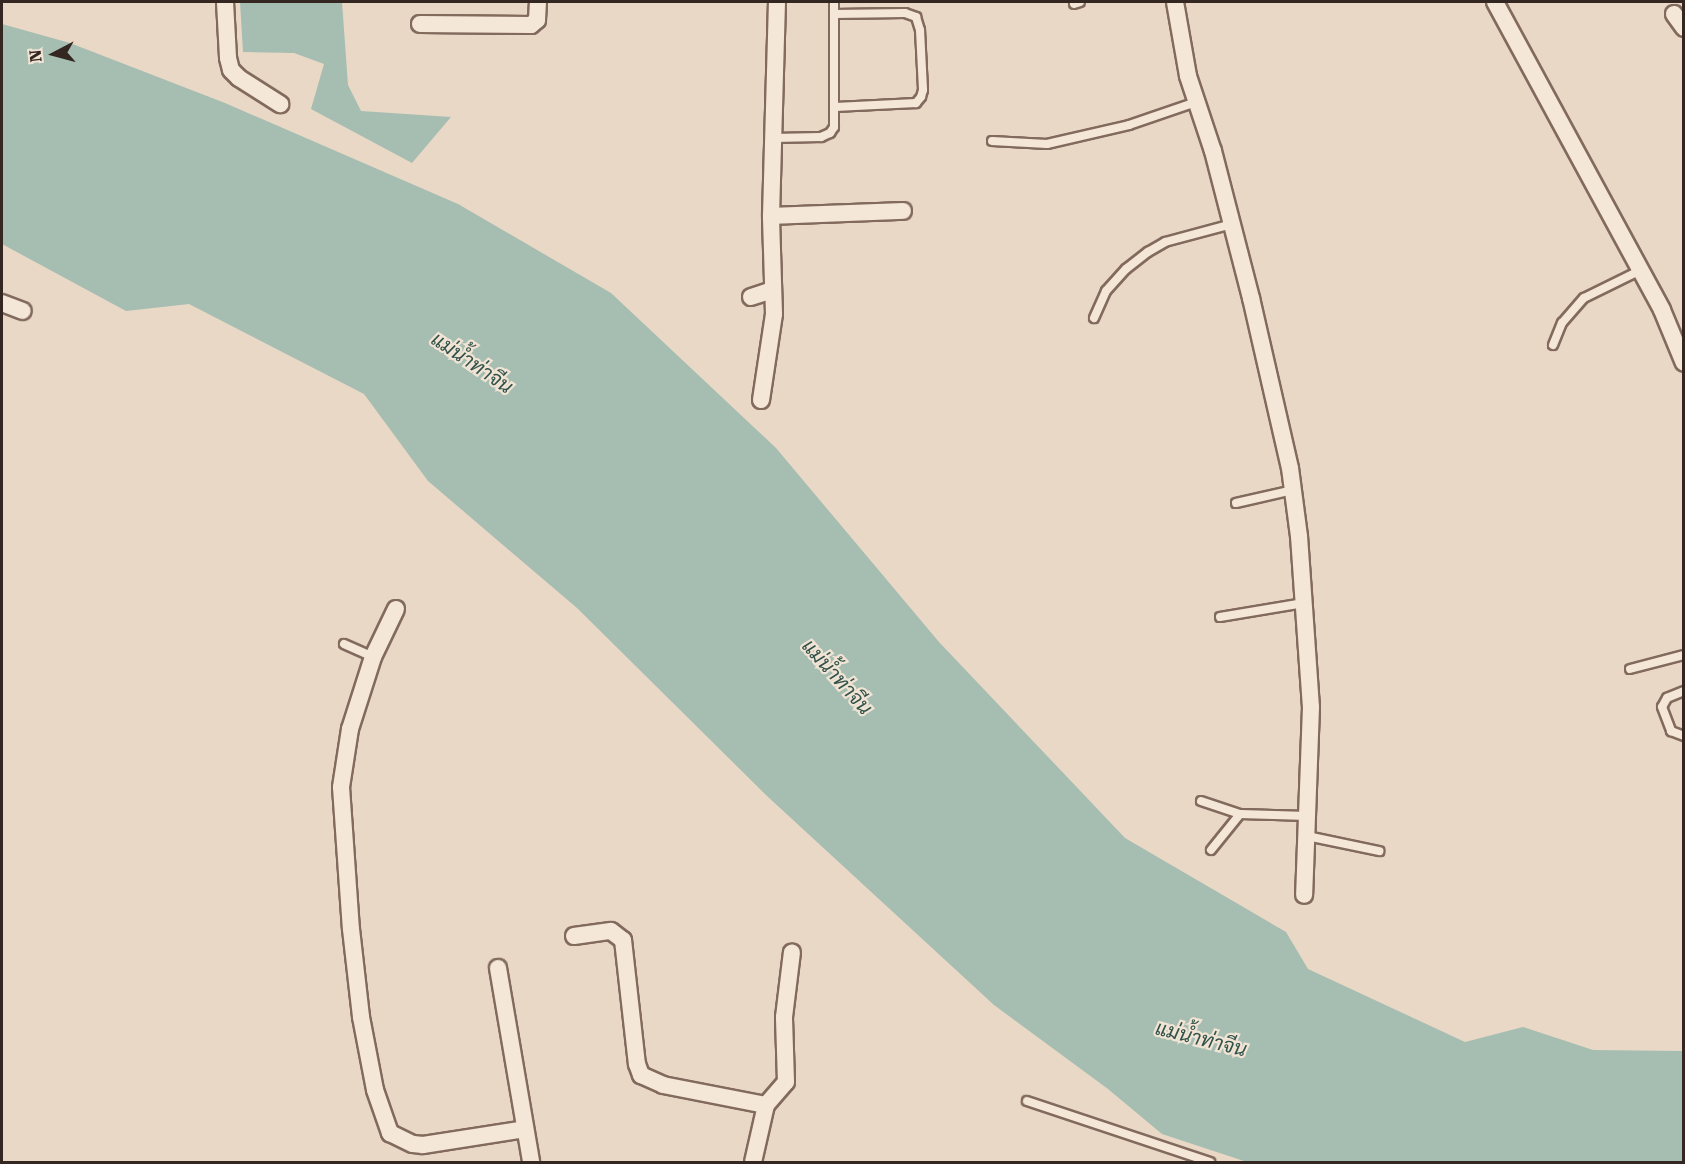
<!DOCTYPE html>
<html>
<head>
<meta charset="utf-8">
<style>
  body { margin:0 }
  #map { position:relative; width:1685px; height:1164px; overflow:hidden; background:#e9d8c5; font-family:"Roboto Serif",Sarabun,serif }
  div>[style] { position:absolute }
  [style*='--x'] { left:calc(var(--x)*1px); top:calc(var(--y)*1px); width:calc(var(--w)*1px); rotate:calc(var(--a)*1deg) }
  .water>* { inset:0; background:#a6bdb2 }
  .roads { filter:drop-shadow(2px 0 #826a5d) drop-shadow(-2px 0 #826a5d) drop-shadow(0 2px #826a5d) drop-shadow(0 -2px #826a5d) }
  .service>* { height:8px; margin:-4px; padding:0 4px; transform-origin:4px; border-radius:4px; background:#f5e7d8 }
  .minor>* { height:16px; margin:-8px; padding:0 8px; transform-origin:8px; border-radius:8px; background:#f5e7d8 }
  span { translate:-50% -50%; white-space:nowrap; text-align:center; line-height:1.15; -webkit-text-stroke:4.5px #f1e4d4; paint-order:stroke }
  .water-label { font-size:20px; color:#30524a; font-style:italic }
  .frame { position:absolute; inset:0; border:3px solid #342620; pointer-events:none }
  .north { position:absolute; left:24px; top:24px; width:60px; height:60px; -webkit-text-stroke:4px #f1e4d4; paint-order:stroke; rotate:264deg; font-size:16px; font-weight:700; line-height:24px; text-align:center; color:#342620 }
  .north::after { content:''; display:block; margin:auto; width:21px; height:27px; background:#342620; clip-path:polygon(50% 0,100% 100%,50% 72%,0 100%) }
</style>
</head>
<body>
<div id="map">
  <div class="water">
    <div style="clip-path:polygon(240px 2px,342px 2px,348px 85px,361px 111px,451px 117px,412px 163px,311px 109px,324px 64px,294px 53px,243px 52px)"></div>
    <div style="clip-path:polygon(2px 24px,70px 43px,225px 103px,458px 204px,611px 293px,776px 448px,939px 642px,1125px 838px,1286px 932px,1308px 969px,1465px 1042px,1523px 1027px,1593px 1050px,1683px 1051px,1683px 1162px,1247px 1162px,1162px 1134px,1108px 1089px,994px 1005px,767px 796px,577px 608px,428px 481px,364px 394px,189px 304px,126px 311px,2px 244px)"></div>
  </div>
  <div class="roads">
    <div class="service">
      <div style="--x:1074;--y:4;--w:6;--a:-18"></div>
      <div style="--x:834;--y:14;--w:71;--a:-0.8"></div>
      <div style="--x:905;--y:13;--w:12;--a:20"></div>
      <div style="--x:916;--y:17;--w:14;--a:73"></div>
      <div style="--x:920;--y:30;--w:60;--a:87.1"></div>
      <div style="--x:923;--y:90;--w:7;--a:106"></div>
      <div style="--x:921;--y:97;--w:8;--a:130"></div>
      <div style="--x:916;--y:103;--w:81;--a:177.2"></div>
      <div style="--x:773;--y:138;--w:48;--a:-1.2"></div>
      <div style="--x:821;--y:137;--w:10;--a:-24"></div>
      <div style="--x:830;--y:133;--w:7;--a:-56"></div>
      <div style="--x:834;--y:127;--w:125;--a:-90"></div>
      <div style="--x:992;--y:141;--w:55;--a:3.1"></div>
      <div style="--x:1047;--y:144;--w:84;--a:-13"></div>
      <div style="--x:1129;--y:125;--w:71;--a:-18.9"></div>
      <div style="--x:1094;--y:318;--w:30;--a:-66"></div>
      <div style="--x:1106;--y:291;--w:30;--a:-48"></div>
      <div style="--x:1126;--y:269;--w:28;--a:-38"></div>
      <div style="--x:1148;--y:252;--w:20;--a:-30"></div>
      <div style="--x:1165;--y:242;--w:69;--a:-15"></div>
      <div style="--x:1553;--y:345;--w:24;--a:-68"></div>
      <div style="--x:1562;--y:323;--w:33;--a:-49"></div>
      <div style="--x:1584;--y:298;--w:64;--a:-26.2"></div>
      <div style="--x:1236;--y:503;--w:58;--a:-12.8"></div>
      <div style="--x:1220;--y:617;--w:85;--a:-9.5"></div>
      <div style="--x:344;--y:644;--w:32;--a:24"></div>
      <div style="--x:1630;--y:669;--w:56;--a:-14.5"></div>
      <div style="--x:1684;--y:691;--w:18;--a:158"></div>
      <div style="--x:1667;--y:698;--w:10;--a:119"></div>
      <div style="--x:1662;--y:707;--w:26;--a:69"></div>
      <div style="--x:1671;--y:731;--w:14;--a:21"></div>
      <div style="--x:1201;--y:801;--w:41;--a:18.4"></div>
      <div style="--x:1240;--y:814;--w:68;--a:1.7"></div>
      <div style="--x:1307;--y:836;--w:74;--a:11.8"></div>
      <div style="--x:1211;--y:850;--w:46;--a:-51.1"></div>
      <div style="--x:1027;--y:1101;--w:193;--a:18.4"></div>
    </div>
    <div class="minor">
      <div style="--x:225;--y:2;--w:56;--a:86.9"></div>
      <div style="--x:228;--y:58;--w:12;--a:76"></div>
      <div style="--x:231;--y:70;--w:11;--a:45"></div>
      <div style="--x:239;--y:78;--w:49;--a:32.4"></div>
      <div style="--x:1175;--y:2;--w:75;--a:80"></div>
      <div style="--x:1188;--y:76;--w:79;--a:71.6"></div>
      <div style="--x:1213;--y:151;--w:152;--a:75.5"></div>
      <div style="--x:1251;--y:298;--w:174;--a:77.1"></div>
      <div style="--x:1290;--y:468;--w:69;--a:82.5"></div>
      <div style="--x:1299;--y:536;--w:171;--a:86"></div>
      <div style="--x:1311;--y:707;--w:188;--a:92.1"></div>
      <div style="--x:1495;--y:2;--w:350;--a:61.5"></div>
      <div style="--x:1662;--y:310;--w:57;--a:67.5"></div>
      <div style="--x:1674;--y:14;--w:17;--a:54"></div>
      <div style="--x:420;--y:24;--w:111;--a:0.5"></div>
      <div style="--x:531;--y:25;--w:8;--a:-40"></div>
      <div style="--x:537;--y:20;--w:18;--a:-87"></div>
      <div style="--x:771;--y:216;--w:132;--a:-2.2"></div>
      <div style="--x:751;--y:297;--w:23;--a:-18"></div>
      <div style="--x:2;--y:303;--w:22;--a:21"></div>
      <div style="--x:761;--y:400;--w:87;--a:-81.4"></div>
      <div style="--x:774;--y:314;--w:98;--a:-91.8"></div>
      <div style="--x:771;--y:216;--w:214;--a:-88.4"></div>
      <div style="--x:396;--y:609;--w:53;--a:115.6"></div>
      <div style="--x:373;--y:657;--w:76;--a:107.7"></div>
      <div style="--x:350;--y:729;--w:59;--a:98.8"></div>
      <div style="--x:341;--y:787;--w:142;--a:86"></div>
      <div style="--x:351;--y:929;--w:89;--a:83.5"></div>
      <div style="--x:361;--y:1017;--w:74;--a:79.1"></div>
      <div style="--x:375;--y:1090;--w:46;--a:70.8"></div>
      <div style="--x:390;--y:1133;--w:25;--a:26"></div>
      <div style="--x:413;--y:1144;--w:10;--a:6"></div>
      <div style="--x:423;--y:1145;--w:103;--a:-8.9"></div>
      <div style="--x:574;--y:936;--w:37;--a:-8"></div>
      <div style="--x:611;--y:931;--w:15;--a:37"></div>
      <div style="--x:623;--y:940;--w:125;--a:83.6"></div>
      <div style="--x:637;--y:1064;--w:12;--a:70"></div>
      <div style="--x:641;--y:1075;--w:24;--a:24"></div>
      <div style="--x:663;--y:1085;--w:105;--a:11"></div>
      <div style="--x:766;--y:1105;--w:58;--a:102.8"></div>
      <div style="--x:498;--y:968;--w:197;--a:80.3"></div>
      <div style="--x:766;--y:1105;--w:30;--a:-49"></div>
      <div style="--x:786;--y:1082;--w:65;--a:-91.8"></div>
      <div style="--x:784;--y:1017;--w:65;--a:-83"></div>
    </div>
  </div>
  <div class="water-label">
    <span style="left:472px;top:363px;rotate:34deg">แม่น้ำท่าจีน</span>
    <span style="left:837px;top:677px;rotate:48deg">แม่น้ำท่าจีน</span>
    <span style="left:1201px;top:1039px;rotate:14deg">แม่น้ำท่าจีน</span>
  </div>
  <div class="frame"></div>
  <div class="north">N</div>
</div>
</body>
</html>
